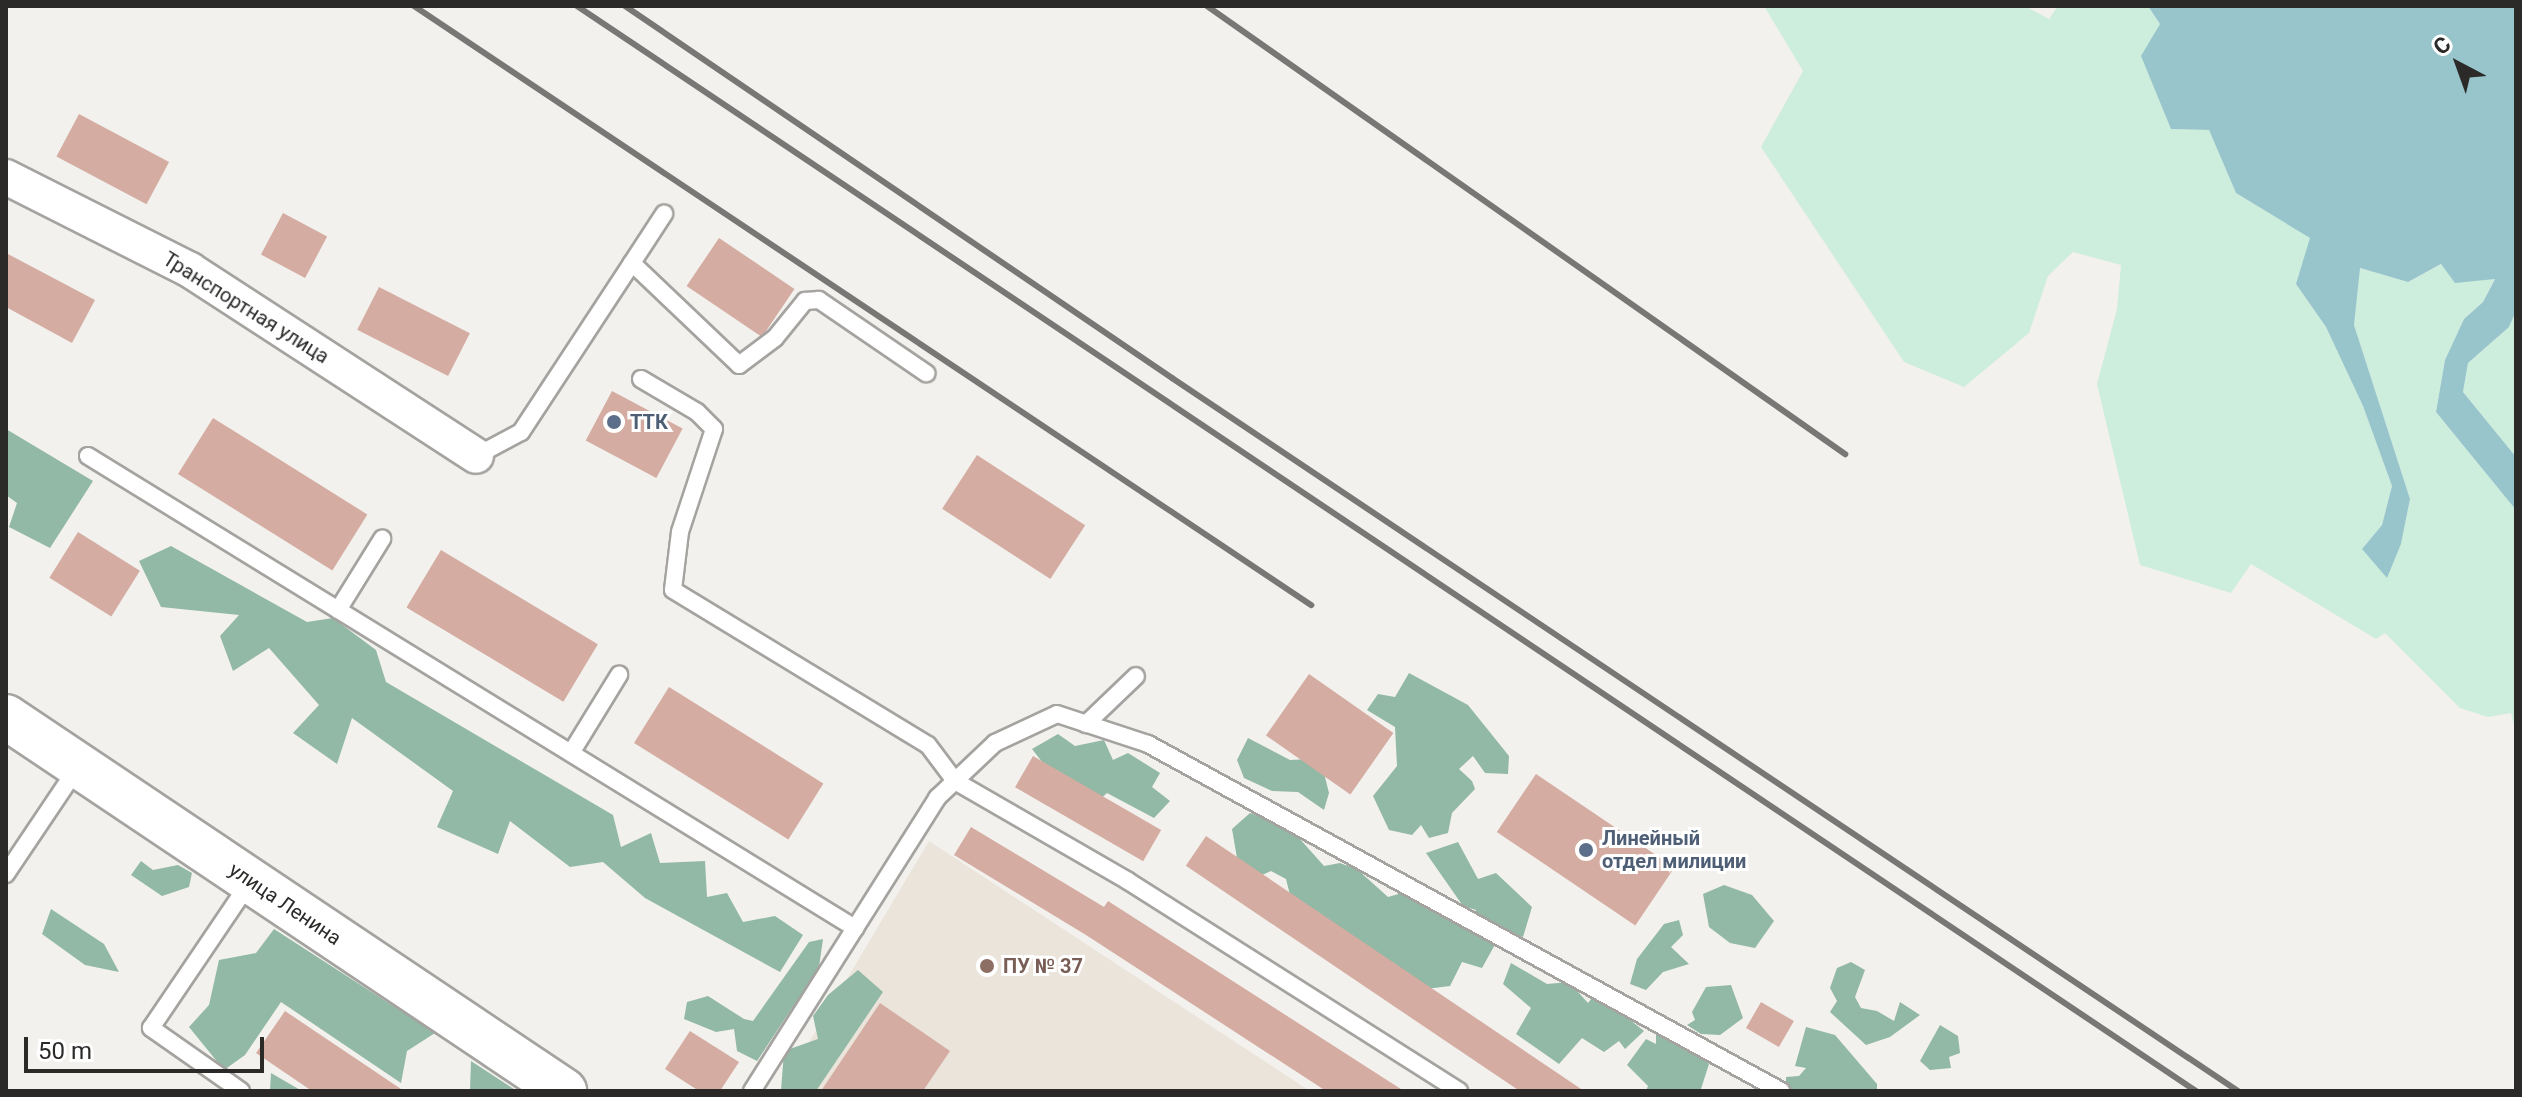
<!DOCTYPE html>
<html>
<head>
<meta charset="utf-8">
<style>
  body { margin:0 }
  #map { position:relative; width:2522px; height:1097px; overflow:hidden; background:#f3f1ee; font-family:Roboto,sans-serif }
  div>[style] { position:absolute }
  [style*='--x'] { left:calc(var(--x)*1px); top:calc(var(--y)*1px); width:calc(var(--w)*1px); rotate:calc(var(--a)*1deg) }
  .built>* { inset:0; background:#ebe4db }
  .green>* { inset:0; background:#cdeddd }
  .forest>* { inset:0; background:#92b8a6 }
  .water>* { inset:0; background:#97c5cb }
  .building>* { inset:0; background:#d4aca1; transform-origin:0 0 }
  .roads { filter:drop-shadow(2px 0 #a5a3a0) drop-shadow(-2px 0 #a5a3a0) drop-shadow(0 2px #a5a3a0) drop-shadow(0 -2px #a5a3a0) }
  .lane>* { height:16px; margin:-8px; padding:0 8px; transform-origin:8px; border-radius:8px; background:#fff }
  .street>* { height:34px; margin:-17px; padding:0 17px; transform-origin:17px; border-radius:17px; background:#fff }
  .secondary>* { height:44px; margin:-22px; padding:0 22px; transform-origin:22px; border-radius:22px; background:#fff }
  .rail>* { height:6px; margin:-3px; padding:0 3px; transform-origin:3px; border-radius:3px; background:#787775 }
  .dots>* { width:22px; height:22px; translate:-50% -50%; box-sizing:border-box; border:4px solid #fff; border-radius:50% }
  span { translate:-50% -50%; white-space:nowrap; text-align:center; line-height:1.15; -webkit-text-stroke:6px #fff; paint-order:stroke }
  .street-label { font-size:20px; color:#2b2a29 }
  .service-label { font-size:20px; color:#4e5e75; font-weight:700 }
  .left { translate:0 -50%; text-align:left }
  .education-label { font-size:20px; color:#785e54; font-weight:700 }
  .frame { position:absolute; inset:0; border:8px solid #2b2a29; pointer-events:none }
  .north { position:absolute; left:2418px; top:24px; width:80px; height:80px; -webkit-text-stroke:6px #fff; paint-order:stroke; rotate:319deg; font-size:22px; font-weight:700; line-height:32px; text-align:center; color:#2b2a29 }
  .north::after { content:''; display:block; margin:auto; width:28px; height:36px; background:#2b2a29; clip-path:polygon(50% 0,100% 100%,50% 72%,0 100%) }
  .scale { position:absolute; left:24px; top:1037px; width:240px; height:36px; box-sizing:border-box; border:4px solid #2b2a29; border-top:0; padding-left:10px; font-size:24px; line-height:28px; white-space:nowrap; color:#2b2a29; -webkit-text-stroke:6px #fff; paint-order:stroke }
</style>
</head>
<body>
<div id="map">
  <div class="built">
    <div style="clip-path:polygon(929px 841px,1310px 1091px,780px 1091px)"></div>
  </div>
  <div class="green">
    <div style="clip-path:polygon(1764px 6px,2025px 6px,2049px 19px,2058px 6px,2148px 6px,2160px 24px,2142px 57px,2171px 129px,2209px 130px,2236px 193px,2311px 238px,2296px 284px,2326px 327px,2363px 406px,2392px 486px,2382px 525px,2362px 549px,2387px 577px,2401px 544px,2410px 499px,2354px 325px,2359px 268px,2408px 282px,2442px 264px,2495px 278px,2483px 302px,2464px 319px,2445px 360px,2436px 412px,2516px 510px,2516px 733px,2511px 713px,2488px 717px,2460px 708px,2385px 633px,2376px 639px,2251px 564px,2231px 593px,2140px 565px,2097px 384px,2117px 309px,2121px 265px,2073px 252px,2048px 276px,2029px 333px,1964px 387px,1904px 362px,1761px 147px,1803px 71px)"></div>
    <div style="clip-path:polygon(2516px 311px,2516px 457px,2463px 392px,2468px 363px,2509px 327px)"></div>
  </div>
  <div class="forest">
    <div style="clip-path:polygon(6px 429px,93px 481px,50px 548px,9px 527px,17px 503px,6px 495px)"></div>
    <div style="clip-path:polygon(171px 546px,307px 622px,333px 618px,376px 650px,386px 682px,613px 815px,621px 847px,651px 833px,660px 863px,705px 861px,707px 897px,727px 893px,743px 922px,775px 916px,803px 935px,780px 972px,645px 898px,603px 862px,570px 867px,510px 821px,498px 854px,437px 827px,453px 791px,352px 718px,337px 764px,293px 733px,319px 705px,269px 648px,233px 671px,220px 636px,239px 615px,161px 607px,139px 561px)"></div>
    <div style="clip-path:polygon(1409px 673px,1468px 705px,1509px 756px,1508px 774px,1485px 773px,1473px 756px,1459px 769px,1472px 781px,1475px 789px,1452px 813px,1448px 833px,1429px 838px,1421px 825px,1412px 835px,1389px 830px,1373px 796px,1397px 766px,1395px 727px,1367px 710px,1378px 694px,1395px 697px)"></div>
    <div style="clip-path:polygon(1058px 734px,1075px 746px,1104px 740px,1113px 760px,1128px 753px,1160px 773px,1152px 787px,1170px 801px,1154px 818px,1107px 793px,1098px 801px,1046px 767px,1032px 749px)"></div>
    <div style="clip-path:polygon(1248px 738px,1290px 760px,1309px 759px,1322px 765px,1329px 793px,1324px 810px,1298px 792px,1272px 791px,1244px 778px,1237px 760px)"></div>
    <div style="clip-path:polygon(1250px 813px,1291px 829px,1324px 866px,1340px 863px,1358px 870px,1388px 897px,1402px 893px,1466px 929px,1476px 910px,1463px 906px,1426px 853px,1458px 842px,1478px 879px,1496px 873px,1532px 907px,1523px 937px,1502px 932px,1482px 968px,1462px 962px,1450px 986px,1418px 990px,1292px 903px,1286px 879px,1271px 871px,1251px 880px,1238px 864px,1232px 829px)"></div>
    <div style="clip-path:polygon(141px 861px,153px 870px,178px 865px,192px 873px,189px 887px,162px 896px,131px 875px)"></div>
    <div style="clip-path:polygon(1724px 885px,1752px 895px,1774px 921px,1755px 948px,1730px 943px,1709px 927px,1703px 894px)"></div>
    <div style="clip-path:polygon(51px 909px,104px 944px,119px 972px,85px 965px,42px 934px)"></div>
    <div style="clip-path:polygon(1679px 920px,1683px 935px,1671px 947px,1689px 964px,1663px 972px,1646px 990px,1630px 984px,1637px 959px,1664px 924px)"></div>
    <div style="clip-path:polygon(274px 929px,435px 1033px,407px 1051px,401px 1083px,281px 1002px,245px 1055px,224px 1070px,189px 1027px,209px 1005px,219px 960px,256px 953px)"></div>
    <div style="clip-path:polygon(823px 939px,819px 967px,757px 1061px,737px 1051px,734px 1029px,716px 1032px,684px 1019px,687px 1002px,708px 996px,744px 1019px,753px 1021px,809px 942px)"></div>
    <div style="clip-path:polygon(1851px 962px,1865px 970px,1855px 997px,1861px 1008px,1877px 1011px,1894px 1021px,1900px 1002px,1920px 1015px,1890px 1037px,1866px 1045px,1830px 1012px,1837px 1001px,1830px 988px,1837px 968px)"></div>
    <div style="clip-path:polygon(1511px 963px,1547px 984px,1569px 982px,1588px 1003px,1596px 993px,1644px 1031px,1625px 1049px,1619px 1041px,1604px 1052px,1582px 1038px,1559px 1064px,1516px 1034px,1531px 1008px,1503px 984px)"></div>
    <div style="clip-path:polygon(858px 970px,883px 992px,816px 1091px,781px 1091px,784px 1051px,818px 1039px,813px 1016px,828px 995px)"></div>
    <div style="clip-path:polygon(1731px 985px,1743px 1018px,1720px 1035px,1701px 1034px,1687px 1025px,1695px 1020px,1692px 1012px,1706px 987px)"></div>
    <div style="clip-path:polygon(1940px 1025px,1958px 1036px,1960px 1053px,1949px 1057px,1951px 1068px,1930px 1070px,1920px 1061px)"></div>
    <div style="clip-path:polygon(1673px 1027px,1709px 1064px,1701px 1089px,1646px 1091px,1648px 1086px,1627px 1065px,1646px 1039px,1656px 1044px,1656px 1035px)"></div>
    <div style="clip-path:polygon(1806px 1027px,1835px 1035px,1877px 1084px,1877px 1091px,1786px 1091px,1786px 1077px,1799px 1076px,1806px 1068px,1795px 1066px)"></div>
    <div style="clip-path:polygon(471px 1061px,517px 1091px,470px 1091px)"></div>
    <div style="clip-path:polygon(271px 1073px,302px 1091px,270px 1091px)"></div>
  </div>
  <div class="water">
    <div style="clip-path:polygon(2148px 6px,2516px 6px,2516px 311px,2509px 327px,2468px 363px,2463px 392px,2516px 457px,2516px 510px,2436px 412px,2445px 360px,2464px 319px,2483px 302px,2495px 279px,2455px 283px,2441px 264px,2408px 282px,2360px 268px,2354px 325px,2410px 499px,2401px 544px,2387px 578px,2362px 549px,2382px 525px,2392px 486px,2363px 406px,2326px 327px,2296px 284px,2310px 238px,2236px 193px,2209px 130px,2171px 129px,2141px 56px,2160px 24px)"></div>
  </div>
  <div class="building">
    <div style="left:79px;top:114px;width:102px;height:48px;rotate:28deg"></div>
    <div style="left:283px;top:213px;width:50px;height:47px;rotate:28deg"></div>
    <div style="left:719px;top:238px;width:91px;height:58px;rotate:34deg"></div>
    <div style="clip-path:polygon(6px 253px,95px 300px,72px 343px,6px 307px)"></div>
    <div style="left:379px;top:287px;width:102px;height:48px;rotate:27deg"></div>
    <div style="left:612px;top:391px;width:80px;height:56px;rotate:28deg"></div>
    <div style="left:213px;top:418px;width:182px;height:66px;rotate:32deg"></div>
    <div style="left:977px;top:455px;width:129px;height:64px;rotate:33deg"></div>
    <div style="left:78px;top:532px;width:73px;height:54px;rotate:32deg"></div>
    <div style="left:441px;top:550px;width:183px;height:67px;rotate:31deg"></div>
    <div style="left:1309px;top:674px;width:103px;height:75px;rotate:35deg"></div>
    <div style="left:669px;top:687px;width:182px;height:66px;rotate:32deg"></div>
    <div style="left:1033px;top:756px;width:148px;height:36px;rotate:30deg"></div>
    <div style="left:1536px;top:774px;width:167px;height:70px;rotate:34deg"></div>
    <div style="clip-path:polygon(971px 827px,1104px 907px,1108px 901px,1404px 1091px,1326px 1091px,1086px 935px,954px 855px)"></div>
    <div style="left:1206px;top:836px;width:461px;height:36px;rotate:34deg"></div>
    <div style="left:1761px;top:1002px;width:38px;height:30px;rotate:30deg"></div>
    <div style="clip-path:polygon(880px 1003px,950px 1051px,923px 1091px,821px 1091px)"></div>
    <div style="clip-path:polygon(285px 1011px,404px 1091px,312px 1091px,256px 1053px)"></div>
    <div style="clip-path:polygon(690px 1031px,739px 1062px,720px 1091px,699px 1091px,665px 1069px)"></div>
  </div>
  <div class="roads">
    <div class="lane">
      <div style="--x:632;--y:263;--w:59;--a:-56.9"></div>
      <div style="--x:641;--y:379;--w:65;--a:30.5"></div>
      <div style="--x:697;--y:412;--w:24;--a:45"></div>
      <div style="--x:714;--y:429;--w:108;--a:108.3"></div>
      <div style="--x:680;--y:532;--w:58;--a:96.9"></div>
      <div style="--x:673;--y:590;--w:298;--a:31.3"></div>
      <div style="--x:928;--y:745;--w:45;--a:53.1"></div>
      <div style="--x:955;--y:781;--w:200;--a:30"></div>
      <div style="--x:1128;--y:881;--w:392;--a:32.4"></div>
      <div style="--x:88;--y:456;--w:901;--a:31.61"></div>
      <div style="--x:476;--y:456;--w:51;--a:-28.1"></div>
      <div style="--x:521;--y:432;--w:202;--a:-56.7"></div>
      <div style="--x:632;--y:263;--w:148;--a:43.6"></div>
      <div style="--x:739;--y:365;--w:45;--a:-36.9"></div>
      <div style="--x:775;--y:338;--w:48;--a:-51"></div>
      <div style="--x:805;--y:301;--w:14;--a:-4"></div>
      <div style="--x:819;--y:300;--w:130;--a:34.3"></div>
      <div style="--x:338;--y:610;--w:84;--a:-58.2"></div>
      <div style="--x:1086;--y:724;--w:69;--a:-43.8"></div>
      <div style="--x:571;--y:753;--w:92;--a:-58.4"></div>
      <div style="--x:6;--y:874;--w:129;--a:-56.1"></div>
      <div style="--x:241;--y:1091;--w:110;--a:-145"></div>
      <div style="--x:151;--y:1028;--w:176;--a:-55.9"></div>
      <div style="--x:752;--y:1091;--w:347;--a:-57.7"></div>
      <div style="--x:937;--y:798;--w:80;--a:-43.5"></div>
      <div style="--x:995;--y:743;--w:68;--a:-25.1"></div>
      <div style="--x:1057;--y:714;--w:96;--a:18.2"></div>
      <div style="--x:1148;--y:744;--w:722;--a:28.73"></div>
    </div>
    <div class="street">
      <div style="--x:6;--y:177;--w:206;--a:26.8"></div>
      <div style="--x:190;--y:270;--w:341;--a:33"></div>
    </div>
    <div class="secondary">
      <div style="--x:6;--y:717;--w:672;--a:33.83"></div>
    </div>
  </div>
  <div class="rail">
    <div style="--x:414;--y:6;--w:1079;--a:33.73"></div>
    <div style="--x:577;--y:6;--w:1949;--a:33.83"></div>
    <div style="--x:625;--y:6;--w:662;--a:34.22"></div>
    <div style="--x:1172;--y:378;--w:1282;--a:33.78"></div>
    <div style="--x:1207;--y:6;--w:780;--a:35.08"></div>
  </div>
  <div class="dots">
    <div style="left:614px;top:422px;background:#5c6f8a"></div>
    <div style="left:1586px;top:850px;background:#5c6f8a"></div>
    <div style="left:987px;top:966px;background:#8d6e63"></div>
  </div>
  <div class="street-label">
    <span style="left:246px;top:308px;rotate:32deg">Транспортная улица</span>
    <span style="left:285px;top:904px;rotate:34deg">улица Ленина</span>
  </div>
  <div class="service-label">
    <span class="left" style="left:630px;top:422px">ТТК</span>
    <span class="left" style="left:1602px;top:850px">Линейный<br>отдел милиции</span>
  </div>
  <div class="education-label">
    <span class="left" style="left:1003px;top:966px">ПУ № 37</span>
  </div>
  <div class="frame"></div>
  <div class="north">С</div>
  <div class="scale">50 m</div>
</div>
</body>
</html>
